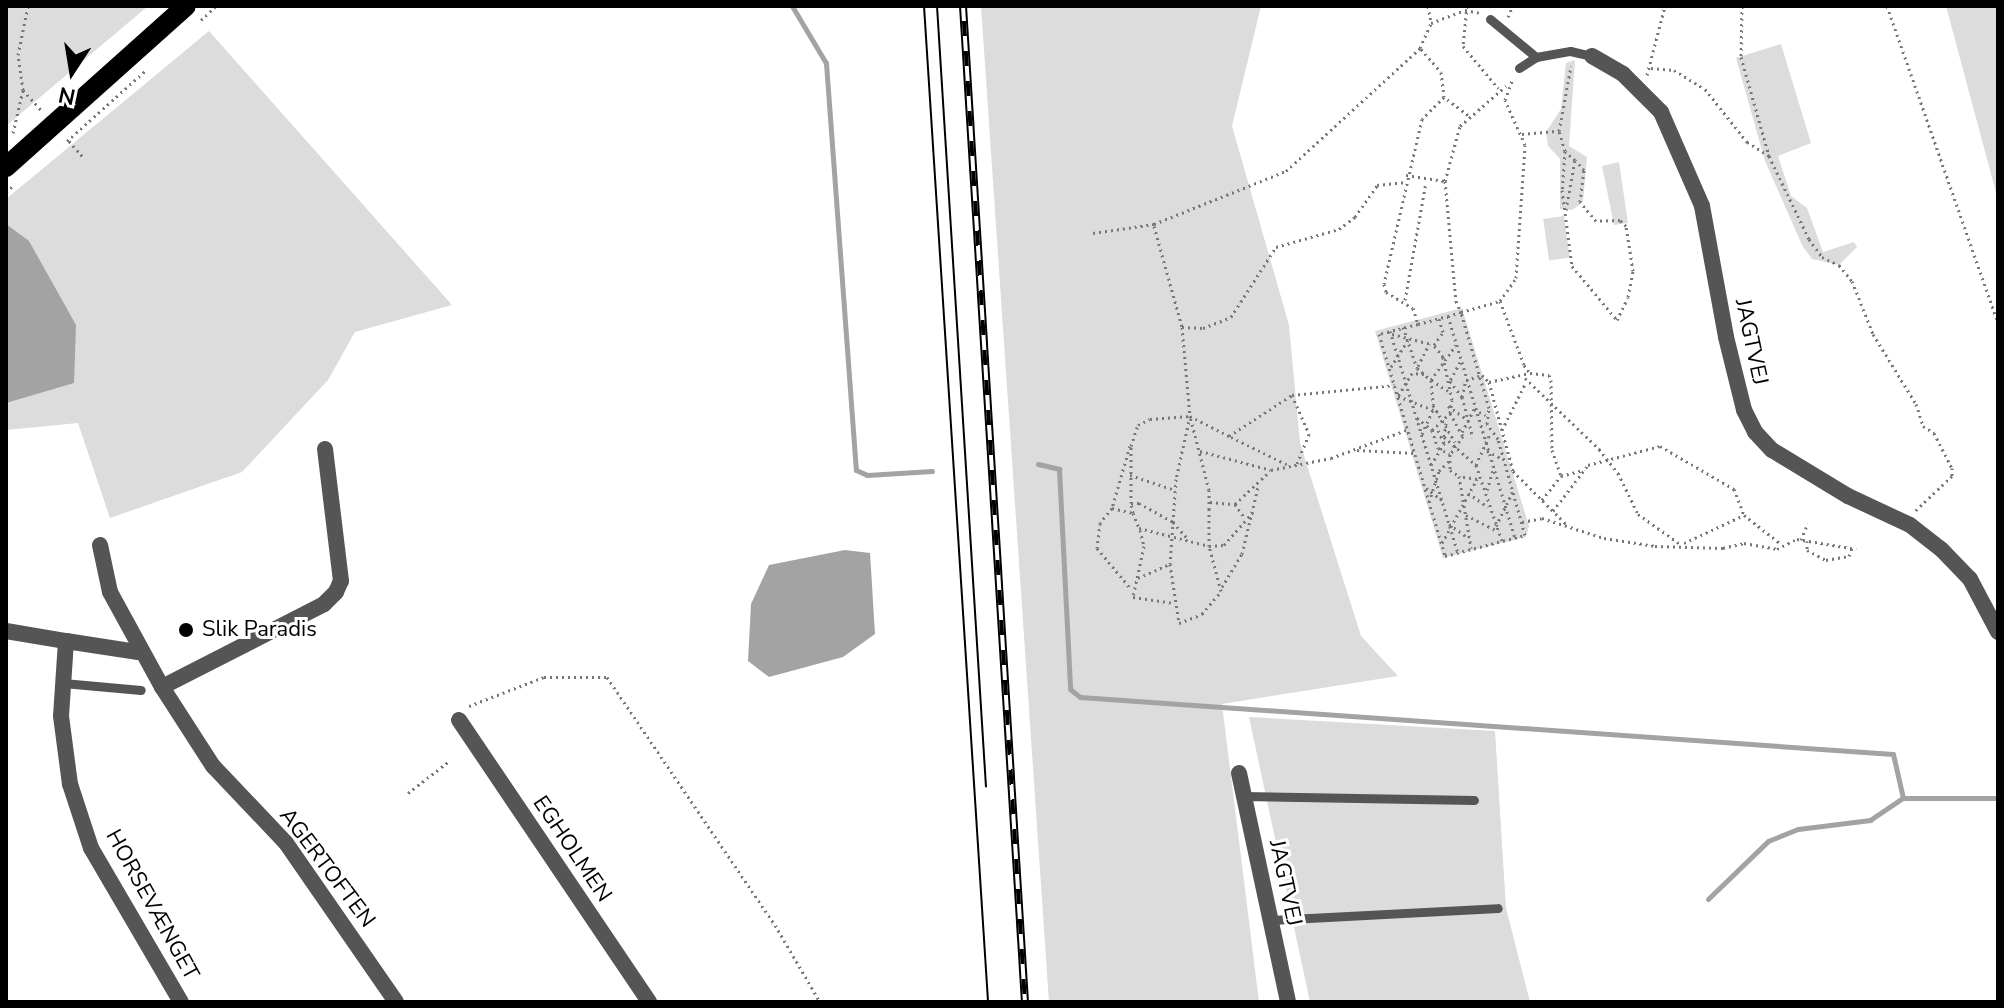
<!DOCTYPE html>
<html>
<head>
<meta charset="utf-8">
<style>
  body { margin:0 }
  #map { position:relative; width:2004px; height:1008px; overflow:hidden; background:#fff; font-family:"Nunito Sans",sans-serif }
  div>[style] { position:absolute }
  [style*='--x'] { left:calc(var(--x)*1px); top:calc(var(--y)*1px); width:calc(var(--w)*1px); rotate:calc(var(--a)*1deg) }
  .green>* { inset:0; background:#dcdcdc; transform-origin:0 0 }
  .water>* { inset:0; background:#a3a3a3 }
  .stream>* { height:5px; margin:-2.5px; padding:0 2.5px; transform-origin:2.5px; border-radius:2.5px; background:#a3a3a3 }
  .path>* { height:3px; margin-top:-1.5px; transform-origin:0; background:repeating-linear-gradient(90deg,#777 0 2px,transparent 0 6px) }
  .lane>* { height:9px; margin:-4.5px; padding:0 4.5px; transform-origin:4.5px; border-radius:4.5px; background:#555 }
  .street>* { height:16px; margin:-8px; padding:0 8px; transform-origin:8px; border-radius:8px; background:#555 }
  .primary>* { height:20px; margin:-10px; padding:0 10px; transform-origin:10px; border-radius:10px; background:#000 }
  .tram>* { height:2px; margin:-1px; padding:0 1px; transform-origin:1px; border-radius:1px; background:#000 }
  .rail>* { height:8px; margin-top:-4px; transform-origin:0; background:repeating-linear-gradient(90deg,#fff 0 15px,#000 0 30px); box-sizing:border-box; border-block:2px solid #000 }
  .dots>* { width:22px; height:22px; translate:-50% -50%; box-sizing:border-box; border:4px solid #fff; border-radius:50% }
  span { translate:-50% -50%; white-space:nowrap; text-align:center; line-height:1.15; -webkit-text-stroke:6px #fff; paint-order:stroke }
  .street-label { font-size:22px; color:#000 }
  .poi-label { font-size:22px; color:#000 }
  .left { translate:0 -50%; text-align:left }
  .frame { position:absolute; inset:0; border:8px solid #000; pointer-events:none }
  .north { position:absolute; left:32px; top:32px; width:80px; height:80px; -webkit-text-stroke:6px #fff; paint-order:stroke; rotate:192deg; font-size:22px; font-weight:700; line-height:32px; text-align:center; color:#000 }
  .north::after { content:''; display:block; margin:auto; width:28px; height:36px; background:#000; clip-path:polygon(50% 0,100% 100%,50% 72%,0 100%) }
</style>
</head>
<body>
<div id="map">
  <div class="green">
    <div style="clip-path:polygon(6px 6px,148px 6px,6px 126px)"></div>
    <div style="clip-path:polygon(981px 6px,1261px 6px,1232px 126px,1289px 325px,1300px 443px,1361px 636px,1398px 676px,1222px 704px,1259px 1002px,1049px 1002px)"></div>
    <div style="clip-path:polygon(1946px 6px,1998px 6px,1998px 200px)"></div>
    <div style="clip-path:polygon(209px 31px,452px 305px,355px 332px,328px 380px,242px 472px,110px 518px,78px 423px,6px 430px,6px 199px)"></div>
    <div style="clip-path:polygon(1781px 44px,1811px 143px,1778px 156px,1791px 196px,1807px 208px,1823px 252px,1854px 242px,1857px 247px,1839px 265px,1812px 259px,1802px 245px,1765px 161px,1736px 58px)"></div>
    <div style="clip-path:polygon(1575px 60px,1569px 146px,1587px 157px,1583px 202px,1572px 210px,1560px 209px,1560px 159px,1548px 146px,1546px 132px,1561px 109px,1566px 63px)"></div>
    <div style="clip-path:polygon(1619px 162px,1628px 223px,1614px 225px,1602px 166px)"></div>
    <div style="left:1564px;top:216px;width:42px;height:21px;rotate:82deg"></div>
    <div style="clip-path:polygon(1462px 308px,1529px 526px,1526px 537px,1443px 558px,1375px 331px)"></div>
    <div style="clip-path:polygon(1249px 717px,1495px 731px,1506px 908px,1530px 1002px,1310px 1002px)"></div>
  </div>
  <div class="water">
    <div style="clip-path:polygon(6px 224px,29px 241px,76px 325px,74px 383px,6px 403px)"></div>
    <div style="clip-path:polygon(845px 550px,870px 553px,875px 634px,843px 657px,769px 677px,748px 661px,751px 604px,769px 565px)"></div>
  </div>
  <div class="stream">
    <div style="--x:792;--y:6;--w:66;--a:59.2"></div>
    <div style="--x:826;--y:63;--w:408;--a:85.8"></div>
    <div style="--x:856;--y:470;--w:12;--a:24"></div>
    <div style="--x:867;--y:475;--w:65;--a:-3.5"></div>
    <div style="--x:1038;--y:464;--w:22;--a:13"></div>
    <div style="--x:1059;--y:469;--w:220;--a:87.1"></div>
    <div style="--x:1070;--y:689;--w:13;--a:39"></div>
    <div style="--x:1080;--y:697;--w:815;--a:4.01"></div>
    <div style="--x:1893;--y:754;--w:45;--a:77.2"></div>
    <div style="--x:1903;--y:798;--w:95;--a:0"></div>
    <div style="--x:1708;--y:899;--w:83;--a:-44"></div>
    <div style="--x:1768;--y:841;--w:32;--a:-22"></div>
    <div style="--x:1798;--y:829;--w:73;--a:-7.1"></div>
    <div style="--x:1870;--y:820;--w:40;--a:-34"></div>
  </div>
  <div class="path">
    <div style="--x:1428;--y:6;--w:17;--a:80"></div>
    <div style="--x:1467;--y:6;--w:40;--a:95.7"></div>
    <div style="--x:1463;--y:46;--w:55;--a:50.2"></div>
    <div style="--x:1742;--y:6;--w:51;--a:91.1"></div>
    <div style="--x:1741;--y:57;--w:103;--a:74.2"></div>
    <div style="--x:1769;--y:156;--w:92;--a:64.3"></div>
    <div style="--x:1809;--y:239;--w:22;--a:54"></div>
    <div style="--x:1822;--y:257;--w:19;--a:25"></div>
    <div style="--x:1839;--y:265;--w:21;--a:51"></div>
    <div style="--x:1852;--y:281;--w:57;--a:68.4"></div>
    <div style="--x:1873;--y:334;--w:82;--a:58.4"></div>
    <div style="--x:1916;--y:404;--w:23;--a:72"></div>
    <div style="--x:1923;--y:426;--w:13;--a:32"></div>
    <div style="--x:1934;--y:433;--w:39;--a:63"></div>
    <div style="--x:1952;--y:468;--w:8;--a:90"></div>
    <div style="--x:1952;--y:476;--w:50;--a:136.6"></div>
    <div style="--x:1887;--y:6;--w:336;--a:70.7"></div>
    <div style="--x:1508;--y:17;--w:12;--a:-66"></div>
    <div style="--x:201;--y:20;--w:21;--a:-43"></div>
    <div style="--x:1421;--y:49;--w:30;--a:49"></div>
    <div style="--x:1441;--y:72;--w:25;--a:83"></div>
    <div style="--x:1651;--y:68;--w:23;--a:5"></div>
    <div style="--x:1674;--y:70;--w:36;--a:32"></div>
    <div style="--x:1705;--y:89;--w:68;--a:51.6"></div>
    <div style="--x:1747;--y:142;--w:26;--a:32"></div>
    <div style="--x:1647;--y:75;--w:71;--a:-75.4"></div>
    <div style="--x:23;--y:90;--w:28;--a:48"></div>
    <div style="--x:1468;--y:115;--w:30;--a:-143"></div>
    <div style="--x:1444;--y:97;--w:31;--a:135"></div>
    <div style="--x:1422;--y:119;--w:169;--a:103"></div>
    <div style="--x:1384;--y:284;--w:8;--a:76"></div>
    <div style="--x:1386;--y:292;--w:31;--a:31"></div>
    <div style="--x:1413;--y:308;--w:17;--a:73"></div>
    <div style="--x:1418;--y:324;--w:31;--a:-15"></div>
    <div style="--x:1448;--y:316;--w:232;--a:73.2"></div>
    <div style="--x:13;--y:133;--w:44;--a:-76.9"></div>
    <div style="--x:23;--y:90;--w:35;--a:-98"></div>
    <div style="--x:18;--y:55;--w:50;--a:-78.5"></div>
    <div style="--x:1522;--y:134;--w:37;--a:-5"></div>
    <div style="--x:67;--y:141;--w:105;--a:-41.9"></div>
    <div style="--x:69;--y:141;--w:21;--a:49"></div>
    <div style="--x:1565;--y:151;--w:39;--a:94"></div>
    <div style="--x:1562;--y:190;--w:77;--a:82.5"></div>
    <div style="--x:1572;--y:266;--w:70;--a:50.2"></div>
    <div style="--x:1617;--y:320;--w:25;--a:-64"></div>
    <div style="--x:1628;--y:297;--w:26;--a:-79"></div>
    <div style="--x:1633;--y:271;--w:46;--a:-98.8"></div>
    <div style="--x:1626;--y:226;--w:8;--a:-135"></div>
    <div style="--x:1620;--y:220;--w:24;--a:178"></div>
    <div style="--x:1596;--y:221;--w:25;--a:-130"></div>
    <div style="--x:1580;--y:202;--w:32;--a:-83"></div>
    <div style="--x:1584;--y:170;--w:13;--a:-132"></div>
    <div style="--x:1406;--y:175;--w:39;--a:9"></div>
    <div style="--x:1445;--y:181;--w:57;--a:-74.7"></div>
    <div style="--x:1460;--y:126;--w:61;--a:-41"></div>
    <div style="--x:1445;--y:181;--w:121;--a:84.8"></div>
    <div style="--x:1456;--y:301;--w:12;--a:66"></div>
    <div style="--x:1461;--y:312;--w:41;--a:-15.8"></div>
    <div style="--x:1500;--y:301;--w:28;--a:-55"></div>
    <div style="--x:1516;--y:278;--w:133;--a:-86.1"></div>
    <div style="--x:1525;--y:145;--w:49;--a:-114"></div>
    <div style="--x:1505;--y:100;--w:23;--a:-70"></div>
    <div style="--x:6;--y:192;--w:12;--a:-42"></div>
    <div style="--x:1566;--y:210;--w:51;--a:-79.8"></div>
    <div style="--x:1575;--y:160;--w:13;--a:-138"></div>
    <div style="--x:1565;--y:151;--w:21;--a:-107"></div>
    <div style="--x:1559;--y:131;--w:66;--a:-79.5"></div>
    <div style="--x:1154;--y:226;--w:105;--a:74.5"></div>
    <div style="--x:1182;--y:327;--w:21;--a:3"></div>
    <div style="--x:1203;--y:328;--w:30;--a:-21"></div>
    <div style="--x:1231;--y:317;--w:83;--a:-57.3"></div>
    <div style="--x:1276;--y:247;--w:66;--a:-15.9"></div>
    <div style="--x:1339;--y:229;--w:20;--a:-37"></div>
    <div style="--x:1355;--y:217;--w:39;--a:-55"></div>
    <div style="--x:1377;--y:185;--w:27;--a:-6"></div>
    <div style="--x:1093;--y:233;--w:62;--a:-8.4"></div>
    <div style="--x:1154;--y:224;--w:142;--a:-21.9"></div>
    <div style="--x:1286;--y:171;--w:182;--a:-42.5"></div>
    <div style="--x:1420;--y:48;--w:27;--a:-66"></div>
    <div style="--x:1431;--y:23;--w:36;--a:-21"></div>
    <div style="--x:1465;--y:10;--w:15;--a:11"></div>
    <div style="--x:1405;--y:300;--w:120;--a:-79.9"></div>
    <div style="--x:1500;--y:301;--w:68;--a:69.4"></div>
    <div style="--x:1524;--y:365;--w:10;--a:53"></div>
    <div style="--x:1530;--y:373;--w:19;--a:6"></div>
    <div style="--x:1549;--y:375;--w:5;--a:68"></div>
    <div style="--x:1551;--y:380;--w:70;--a:89.2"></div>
    <div style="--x:1552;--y:450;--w:28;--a:71"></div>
    <div style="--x:1418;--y:324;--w:40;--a:165.6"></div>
    <div style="--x:1379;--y:334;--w:232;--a:73.4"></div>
    <div style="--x:1445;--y:556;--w:83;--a:-14.7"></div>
    <div style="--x:1525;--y:535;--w:100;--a:-105.7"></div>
    <div style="--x:1498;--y:439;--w:19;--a:-126"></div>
    <div style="--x:1487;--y:424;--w:16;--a:-83"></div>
    <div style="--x:1489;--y:408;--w:100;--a:-106.3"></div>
    <div style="--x:1461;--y:312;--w:14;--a:163"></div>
    <div style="--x:1182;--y:327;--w:89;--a:84.9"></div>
    <div style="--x:1190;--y:416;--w:65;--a:102.5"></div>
    <div style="--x:1176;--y:479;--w:85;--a:94"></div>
    <div style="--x:1170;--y:564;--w:60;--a:81.3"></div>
    <div style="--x:1179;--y:623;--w:25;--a:-21"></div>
    <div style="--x:1202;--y:614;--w:30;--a:-50"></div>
    <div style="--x:1221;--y:591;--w:47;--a:-104.9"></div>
    <div style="--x:1209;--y:546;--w:56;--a:-90"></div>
    <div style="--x:1209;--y:490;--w:76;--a:-104.4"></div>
    <div style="--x:1403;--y:327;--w:43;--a:71.1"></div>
    <div style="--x:1417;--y:368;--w:18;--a:41"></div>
    <div style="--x:1431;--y:380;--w:25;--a:85"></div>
    <div style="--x:1433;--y:405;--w:43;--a:59.3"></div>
    <div style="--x:1390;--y:331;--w:232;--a:73"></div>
    <div style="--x:1392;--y:334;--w:40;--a:14.4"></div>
    <div style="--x:1460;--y:362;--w:21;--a:118"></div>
    <div style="--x:1450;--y:381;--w:20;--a:53"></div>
    <div style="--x:1462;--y:397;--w:42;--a:75"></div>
    <div style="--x:1418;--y:366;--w:25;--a:-63"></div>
    <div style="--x:1391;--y:367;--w:32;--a:-58"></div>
    <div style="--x:1424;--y:374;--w:12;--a:-175"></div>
    <div style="--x:1412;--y:373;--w:27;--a:121"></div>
    <div style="--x:1398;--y:396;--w:43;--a:21.8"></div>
    <div style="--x:1525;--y:378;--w:103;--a:43.8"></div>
    <div style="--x:1599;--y:449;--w:31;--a:52"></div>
    <div style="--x:1618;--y:473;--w:46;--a:64"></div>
    <div style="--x:1638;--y:514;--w:52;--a:35.5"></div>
    <div style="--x:1489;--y:382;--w:92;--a:74.9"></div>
    <div style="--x:1513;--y:471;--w:75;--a:45"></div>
    <div style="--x:1448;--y:391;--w:20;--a:-147"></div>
    <div style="--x:1431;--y:380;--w:43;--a:-54.5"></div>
    <div style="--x:1292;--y:395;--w:43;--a:66.4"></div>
    <div style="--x:1309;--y:434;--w:32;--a:112"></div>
    <div style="--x:1462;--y:397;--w:17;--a:-77"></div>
    <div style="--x:1466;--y:380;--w:17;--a:-17"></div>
    <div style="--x:1482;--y:375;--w:10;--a:45"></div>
    <div style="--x:1489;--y:382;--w:42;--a:-12.4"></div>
    <div style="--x:1448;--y:406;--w:24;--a:35"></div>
    <div style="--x:1450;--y:413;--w:26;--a:61"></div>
    <div style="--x:1463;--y:436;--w:21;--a:125"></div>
    <div style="--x:1417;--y:418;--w:19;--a:39"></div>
    <div style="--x:1432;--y:430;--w:19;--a:72"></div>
    <div style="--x:1438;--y:448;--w:13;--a:27"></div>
    <div style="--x:1450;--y:454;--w:16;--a:90"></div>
    <div style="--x:1450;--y:470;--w:11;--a:34"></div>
    <div style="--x:1459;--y:476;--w:73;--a:80.5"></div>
    <div style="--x:1446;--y:423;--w:14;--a:98"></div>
    <div style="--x:1444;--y:437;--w:43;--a:41.2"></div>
    <div style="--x:1476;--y:465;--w:80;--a:71.1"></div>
    <div style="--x:1432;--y:430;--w:25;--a:-43"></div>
    <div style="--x:1450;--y:413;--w:13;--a:-81"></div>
    <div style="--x:1452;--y:400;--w:44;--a:-101.8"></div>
    <div style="--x:1443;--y:357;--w:15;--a:-127"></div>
    <div style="--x:1434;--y:345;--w:16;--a:-55"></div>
    <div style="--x:1443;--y:332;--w:14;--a:-107"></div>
    <div style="--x:1502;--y:430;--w:54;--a:-63.4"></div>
    <div style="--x:1462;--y:432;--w:26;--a:-62"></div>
    <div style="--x:1474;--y:409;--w:13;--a:29"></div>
    <div style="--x:1422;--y:434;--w:27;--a:-66"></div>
    <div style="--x:1231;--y:437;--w:64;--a:26.2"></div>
    <div style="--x:1130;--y:446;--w:65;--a:106.2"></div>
    <div style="--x:1112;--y:508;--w:19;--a:129"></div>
    <div style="--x:1100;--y:523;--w:25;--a:97"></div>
    <div style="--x:1097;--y:548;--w:53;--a:50.3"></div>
    <div style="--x:1357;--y:450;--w:58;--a:3"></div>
    <div style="--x:1200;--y:451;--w:73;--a:15"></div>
    <div style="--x:1271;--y:470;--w:61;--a:-11.3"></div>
    <div style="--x:1331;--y:458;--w:83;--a:-20.4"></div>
    <div style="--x:1487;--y:451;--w:16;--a:27"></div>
    <div style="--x:1431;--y:465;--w:26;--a:-59"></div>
    <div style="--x:1444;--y:443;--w:17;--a:-115"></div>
    <div style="--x:1476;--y:465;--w:35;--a:-66"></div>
    <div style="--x:1130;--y:475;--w:47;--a:18.4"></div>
    <div style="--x:1426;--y:488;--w:20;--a:37"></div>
    <div style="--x:1487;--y:490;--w:21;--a:-73"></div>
    <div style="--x:1468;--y:493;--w:24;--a:35"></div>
    <div style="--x:1542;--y:500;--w:31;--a:-52"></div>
    <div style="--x:1561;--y:476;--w:24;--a:-15"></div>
    <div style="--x:1210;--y:502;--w:25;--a:5"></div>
    <div style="--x:1235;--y:504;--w:48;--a:-43.3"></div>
    <div style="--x:1429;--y:502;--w:33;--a:-72"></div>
    <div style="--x:1439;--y:471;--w:16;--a:-45"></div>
    <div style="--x:1131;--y:503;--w:57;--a:-90"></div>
    <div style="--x:1131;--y:446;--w:22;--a:-72"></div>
    <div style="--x:1138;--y:425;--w:13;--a:-27"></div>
    <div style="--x:1150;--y:419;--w:40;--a:-4.3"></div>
    <div style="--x:1190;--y:416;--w:44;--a:27.1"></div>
    <div style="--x:1229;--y:436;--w:75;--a:-33.1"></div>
    <div style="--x:1292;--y:395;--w:103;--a:-5.5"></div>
    <div style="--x:1235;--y:504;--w:16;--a:55"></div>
    <div style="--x:1112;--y:508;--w:22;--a:13"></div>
    <div style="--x:1133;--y:513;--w:16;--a:68"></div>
    <div style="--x:1139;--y:528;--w:72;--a:14.4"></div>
    <div style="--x:1209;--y:546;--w:15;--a:-4"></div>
    <div style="--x:1224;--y:545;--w:44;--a:-48.7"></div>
    <div style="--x:1553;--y:511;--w:58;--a:-52.7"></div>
    <div style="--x:1588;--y:465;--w:74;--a:-14.8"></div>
    <div style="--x:1660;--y:446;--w:86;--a:30.2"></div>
    <div style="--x:1734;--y:489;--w:28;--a:69"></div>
    <div style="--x:1744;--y:515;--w:47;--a:38.1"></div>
    <div style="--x:1133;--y:513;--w:10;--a:-101"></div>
    <div style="--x:1131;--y:503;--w:8;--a:0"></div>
    <div style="--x:1139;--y:503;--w:39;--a:29"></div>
    <div style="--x:1173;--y:522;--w:21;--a:49"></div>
    <div style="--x:1466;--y:515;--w:36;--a:27"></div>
    <div style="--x:1522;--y:522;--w:20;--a:-11"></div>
    <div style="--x:1542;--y:518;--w:65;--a:17.9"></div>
    <div style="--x:1604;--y:538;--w:52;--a:8.9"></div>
    <div style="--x:1655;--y:546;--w:68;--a:1.7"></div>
    <div style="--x:1723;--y:548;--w:22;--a:-13"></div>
    <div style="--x:1744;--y:543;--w:34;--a:10"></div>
    <div style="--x:1777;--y:549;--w:22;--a:-27"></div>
    <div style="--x:1797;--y:539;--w:60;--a:9.6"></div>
    <div style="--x:1449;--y:524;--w:24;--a:36"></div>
    <div style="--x:1496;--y:526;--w:39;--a:-64"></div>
    <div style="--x:1140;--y:530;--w:16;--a:76"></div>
    <div style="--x:1144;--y:546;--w:52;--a:102.2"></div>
    <div style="--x:1133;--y:597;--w:41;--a:8.3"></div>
    <div style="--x:1801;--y:540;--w:18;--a:-68"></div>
    <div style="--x:1807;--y:541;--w:9;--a:90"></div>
    <div style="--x:1807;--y:550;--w:21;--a:28"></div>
    <div style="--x:1826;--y:560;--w:23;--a:-10"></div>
    <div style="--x:1849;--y:556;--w:9;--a:-69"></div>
    <div style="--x:1442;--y:543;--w:73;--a:-61.3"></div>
    <div style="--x:1477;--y:479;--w:18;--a:-171"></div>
    <div style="--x:1684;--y:543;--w:66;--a:-25"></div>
    <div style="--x:1138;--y:578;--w:35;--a:-24"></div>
    <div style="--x:1222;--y:587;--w:39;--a:-59"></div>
    <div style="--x:1242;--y:554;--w:69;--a:-76.6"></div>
    <div style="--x:469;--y:706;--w:80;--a:-21.1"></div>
    <div style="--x:544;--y:677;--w:63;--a:0"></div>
    <div style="--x:607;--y:677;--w:305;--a:55.9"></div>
    <div style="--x:778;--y:930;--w:83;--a:59.7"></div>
    <div style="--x:408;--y:793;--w:51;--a:-37.8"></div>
  </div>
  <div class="lane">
    <div style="--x:1490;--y:19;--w:60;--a:39.6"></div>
    <div style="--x:1519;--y:68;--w:20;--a:-33"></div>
    <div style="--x:1536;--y:57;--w:35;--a:-10"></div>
    <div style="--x:1570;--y:51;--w:23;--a:13"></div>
    <div style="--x:63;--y:683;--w:78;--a:5.1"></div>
    <div style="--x:1244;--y:796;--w:230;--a:1"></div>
    <div style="--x:1271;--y:920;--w:227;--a:-3"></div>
  </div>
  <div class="street">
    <div style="--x:1592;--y:56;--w:36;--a:30"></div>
    <div style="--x:1623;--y:74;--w:54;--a:45"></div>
    <div style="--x:1661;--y:112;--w:103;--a:66.4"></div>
    <div style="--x:1702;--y:206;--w:133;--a:79.6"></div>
    <div style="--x:1726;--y:337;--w:75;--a:76.1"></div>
    <div style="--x:1744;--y:410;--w:25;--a:63"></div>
    <div style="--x:1755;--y:432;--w:25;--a:47"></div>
    <div style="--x:1772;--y:450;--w:89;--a:31.2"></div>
    <div style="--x:1848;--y:496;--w:68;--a:25.1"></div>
    <div style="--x:1910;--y:525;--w:39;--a:38"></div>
    <div style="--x:1941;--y:549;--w:42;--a:46"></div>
    <div style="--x:1970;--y:579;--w:60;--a:62.2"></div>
    <div style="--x:100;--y:545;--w:48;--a:78"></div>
    <div style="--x:110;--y:592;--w:108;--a:61.3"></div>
    <div style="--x:162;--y:687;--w:94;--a:57.2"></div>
    <div style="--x:213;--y:766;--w:106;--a:46.5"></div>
    <div style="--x:286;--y:843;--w:193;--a:55.3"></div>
    <div style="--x:6;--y:631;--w:61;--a:9.5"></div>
    <div style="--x:66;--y:641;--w:75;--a:93.8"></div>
    <div style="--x:61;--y:716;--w:69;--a:82.5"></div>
    <div style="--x:70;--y:784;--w:67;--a:71.8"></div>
    <div style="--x:91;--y:848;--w:178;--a:59.7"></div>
    <div style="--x:66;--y:641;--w:73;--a:8.7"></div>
    <div style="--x:162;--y:687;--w:182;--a:-27.1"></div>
    <div style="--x:324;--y:604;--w:17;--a:-45"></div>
    <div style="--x:336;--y:592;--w:12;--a:-66"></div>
    <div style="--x:341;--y:581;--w:133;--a:-96.9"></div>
    <div style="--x:459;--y:720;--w:340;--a:56"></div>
    <div style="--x:1239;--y:773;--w:234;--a:77.9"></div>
  </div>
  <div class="primary">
    <div style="--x:6;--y:167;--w:241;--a:-41.8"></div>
  </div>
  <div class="tram">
    <div style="--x:924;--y:6;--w:998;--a:86.32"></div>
    <div style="--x:937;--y:6;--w:782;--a:86.41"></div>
  </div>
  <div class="rail">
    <div style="--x:963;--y:6;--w:998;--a:86.44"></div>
  </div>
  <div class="dots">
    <div style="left:186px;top:630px;background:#000"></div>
  </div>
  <div class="street-label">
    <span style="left:1751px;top:342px;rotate:78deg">JAGTVEJ</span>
    <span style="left:572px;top:849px;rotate:56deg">EGHOLMEN</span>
    <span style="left:327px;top:868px;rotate:53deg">AGERTOFTEN</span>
    <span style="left:1285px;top:883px;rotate:78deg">JAGTVEJ</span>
    <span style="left:152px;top:905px;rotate:61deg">HORSEVÆNGET</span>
  </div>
  <div class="poi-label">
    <span class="left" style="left:202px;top:630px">Slik Paradis</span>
  </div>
  <div class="frame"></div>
  <div class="north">N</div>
</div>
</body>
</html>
